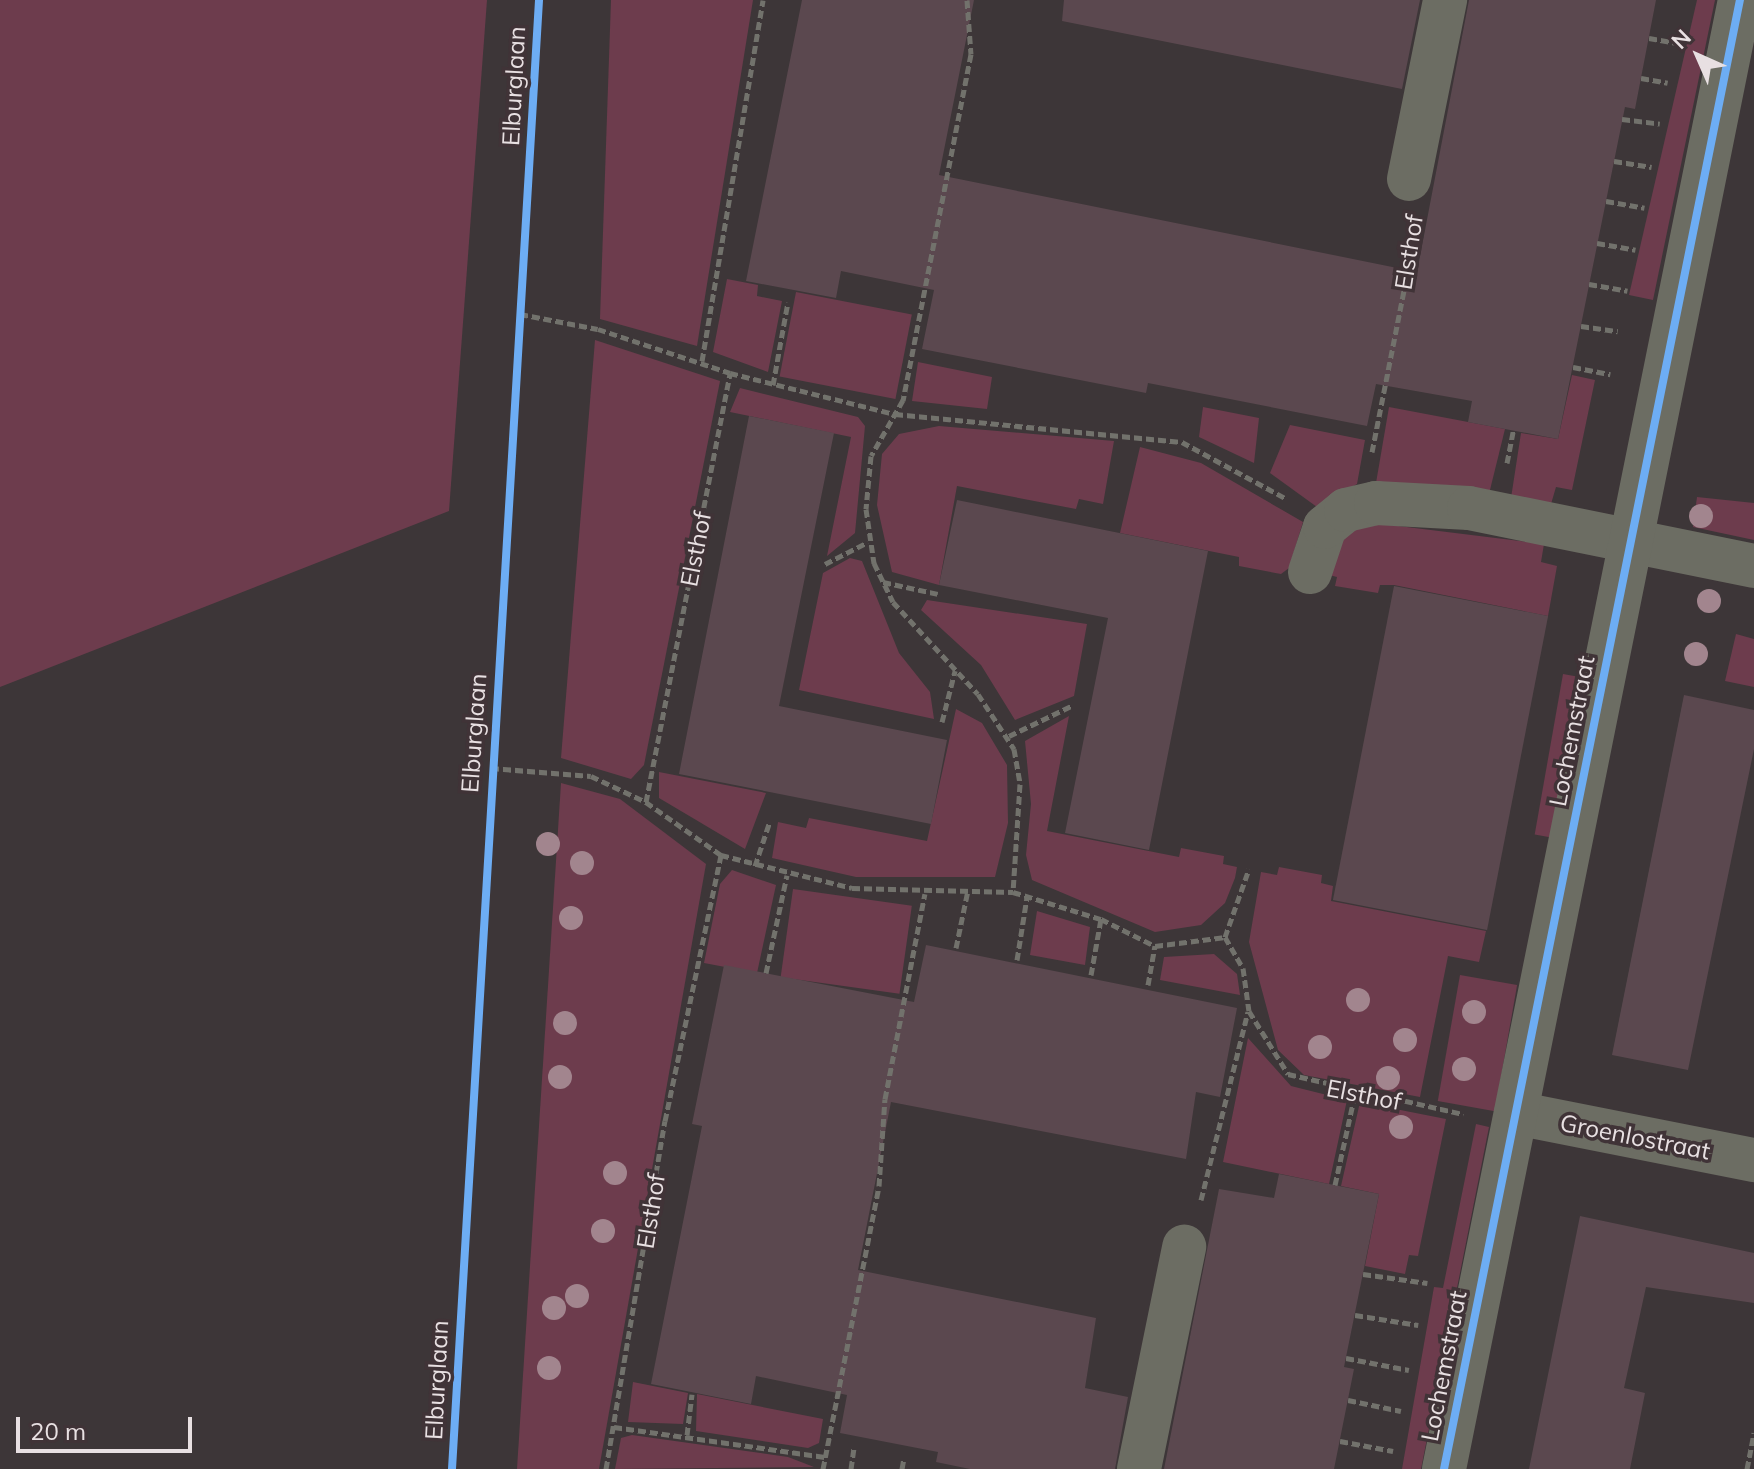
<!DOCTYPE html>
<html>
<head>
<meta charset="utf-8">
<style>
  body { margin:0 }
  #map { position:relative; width:1754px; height:1469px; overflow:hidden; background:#3d3638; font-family:Mulish,sans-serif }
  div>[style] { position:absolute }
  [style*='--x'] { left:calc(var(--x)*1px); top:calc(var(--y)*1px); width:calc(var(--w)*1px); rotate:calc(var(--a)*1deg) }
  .green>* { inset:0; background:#6d3c4d; transform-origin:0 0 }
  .building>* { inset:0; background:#5b484f; transform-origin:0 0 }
  .path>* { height:5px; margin-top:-2.5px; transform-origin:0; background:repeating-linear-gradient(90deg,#72726c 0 8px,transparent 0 12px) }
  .minor>* { height:44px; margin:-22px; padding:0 22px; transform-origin:22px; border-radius:22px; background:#6c6d63 }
  .cycleway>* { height:8px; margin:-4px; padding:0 4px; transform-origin:4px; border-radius:4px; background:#6dadf4 }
  .trees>* { width:24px; height:24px; margin:-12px; border-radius:50%; background:#a2858e }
  span { translate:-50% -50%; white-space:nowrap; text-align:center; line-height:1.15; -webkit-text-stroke:7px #403337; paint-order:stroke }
  .street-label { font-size:24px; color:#e8e0e2 }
  .north { position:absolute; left:1658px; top:16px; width:80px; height:80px; -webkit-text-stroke:6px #403337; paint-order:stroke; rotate:315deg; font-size:22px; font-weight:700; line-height:32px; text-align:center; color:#e8e0e2 }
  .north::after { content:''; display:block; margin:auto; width:28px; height:36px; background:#e8e0e2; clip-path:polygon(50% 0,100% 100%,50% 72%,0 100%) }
  .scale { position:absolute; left:16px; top:1417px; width:176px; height:36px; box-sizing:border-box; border:4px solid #e8e0e2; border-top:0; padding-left:10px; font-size:24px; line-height:28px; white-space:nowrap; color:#e8e0e2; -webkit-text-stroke:6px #403337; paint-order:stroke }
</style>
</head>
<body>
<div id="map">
  <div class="green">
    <div style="clip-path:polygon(0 0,487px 0,449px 511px,0 687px)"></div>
    <div style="clip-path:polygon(611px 0,753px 0,697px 346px,600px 319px)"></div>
    <div style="clip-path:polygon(1697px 0,1715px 0,1653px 300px,1629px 295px)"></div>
    <div style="clip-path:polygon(727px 279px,758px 285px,757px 296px,782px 301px,768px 372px,713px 352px)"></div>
    <div style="left:796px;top:292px;width:118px;height:86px;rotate:11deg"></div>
    <div style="clip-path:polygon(595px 340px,720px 381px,644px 765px,631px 779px,561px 758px)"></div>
    <div style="clip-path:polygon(918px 362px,992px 377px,987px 409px,912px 401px)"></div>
    <div style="clip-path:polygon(1572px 375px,1595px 380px,1572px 490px,1556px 487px,1551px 504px,1511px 498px,1521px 433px,1558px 439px)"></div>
    <div style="clip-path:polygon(740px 388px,858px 417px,865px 426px,855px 533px,827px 556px,851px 437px,730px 412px)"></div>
    <div style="clip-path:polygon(1203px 407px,1259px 418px,1254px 463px,1199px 437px)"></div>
    <div style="clip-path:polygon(1389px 407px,1505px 429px,1489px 494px,1376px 483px)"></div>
    <div style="clip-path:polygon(1290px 425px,1365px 440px,1357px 484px,1317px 507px,1270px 473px)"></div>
    <div style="clip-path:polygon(939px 426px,1114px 441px,1103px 504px,1079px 499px,1076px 509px,957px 486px,939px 585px,892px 572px,877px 505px,882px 454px,899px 434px)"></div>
    <div style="clip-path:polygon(1140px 447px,1201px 463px,1303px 522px,1289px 568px,1281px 574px,1239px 566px,1239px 557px,1120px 533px)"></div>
    <div style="clip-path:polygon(1697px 497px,1754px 503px,1754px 540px,1693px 527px)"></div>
    <div style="clip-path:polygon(1374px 523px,1544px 544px,1541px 562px,1557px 566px,1548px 616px,1394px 585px,1380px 585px,1378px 593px,1335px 586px,1337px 577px,1329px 575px,1334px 551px,1347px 533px)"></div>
    <div style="clip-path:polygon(850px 558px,862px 561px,899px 653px,930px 692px,934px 719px,799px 690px,823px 573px)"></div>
    <div style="clip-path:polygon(927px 600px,1087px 624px,1074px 696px,1015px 720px,981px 665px,921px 610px)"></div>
    <div style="clip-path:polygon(1736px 634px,1754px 639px,1754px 687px,1725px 681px)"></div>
    <div style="left:1563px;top:674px;width:17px;height:163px;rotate:10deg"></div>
    <div style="clip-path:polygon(956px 709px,982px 723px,1007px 765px,1008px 823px,995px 877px,856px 877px,772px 858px,778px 822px,806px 828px,809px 818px,927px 841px)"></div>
    <div style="clip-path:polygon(1069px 716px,1047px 831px,1179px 857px,1181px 848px,1224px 856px,1223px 864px,1237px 867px,1235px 878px,1225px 903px,1201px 925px,1155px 932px,1032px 880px,1026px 855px,1031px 804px,1025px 741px)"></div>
    <div style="clip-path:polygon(659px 772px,766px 793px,745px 849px,659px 798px)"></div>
    <div style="clip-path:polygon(561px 783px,620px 799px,706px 864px,599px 1469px,517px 1469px)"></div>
    <div style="clip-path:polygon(1279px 867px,1322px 875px,1321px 883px,1333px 886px,1331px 901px,1486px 931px,1479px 962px,1448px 956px,1420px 1097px,1304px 1075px,1278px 1050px,1249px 942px,1261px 872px,1277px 875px)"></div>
    <div style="clip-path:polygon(732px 870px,776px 885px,757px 973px,704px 963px,720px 884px)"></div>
    <div style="left:793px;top:889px;width:120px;height:89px;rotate:8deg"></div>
    <div style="clip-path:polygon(1037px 911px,1090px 927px,1085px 965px,1030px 955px)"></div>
    <div style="clip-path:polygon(1214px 954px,1237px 974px,1240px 995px,1160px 980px,1164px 957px)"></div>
    <div style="left:1460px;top:975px;width:58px;height:128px;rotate:10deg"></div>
    <div style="clip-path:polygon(1248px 1038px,1291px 1086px,1347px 1100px,1329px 1184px,1223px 1162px)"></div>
    <div style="clip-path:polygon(1360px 1102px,1446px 1119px,1418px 1256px,1409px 1255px,1405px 1274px,1365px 1266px,1379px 1194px,1341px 1186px)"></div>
    <div style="clip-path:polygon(1476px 1124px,1489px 1127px,1421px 1469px,1402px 1469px,1434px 1287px,1443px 1288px)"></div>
    <div style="clip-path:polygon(633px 1382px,688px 1393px,683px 1424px,628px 1422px)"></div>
    <div style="clip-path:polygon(697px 1394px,823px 1419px,819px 1443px,808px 1448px,696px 1431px)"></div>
    <div style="clip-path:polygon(632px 1435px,788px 1457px,814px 1467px,615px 1469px,621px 1438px)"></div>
  </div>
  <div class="building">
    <div style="clip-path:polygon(802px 0,974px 0,939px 175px,1417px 272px,1469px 0,1656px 0,1635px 109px,1625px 107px,1558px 439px,1468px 422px,1472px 401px,1376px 384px,1367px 426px,1148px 383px,1146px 393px,922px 349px,934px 290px,841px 271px,836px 298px,746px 281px)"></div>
    <div style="clip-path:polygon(1064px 0,1420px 0,1402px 89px,1062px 21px)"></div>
    <div style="clip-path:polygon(749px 416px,834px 433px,779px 706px,947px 740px,931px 824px,679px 774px)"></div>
    <div style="clip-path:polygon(957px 500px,1208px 551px,1149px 850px,1065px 833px,1108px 618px,939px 585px)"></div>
    <div style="left:1394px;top:586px;width:157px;height:320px;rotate:11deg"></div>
    <div style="clip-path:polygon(1684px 695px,1754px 710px,1754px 749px,1688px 1070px,1612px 1055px)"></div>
    <div style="clip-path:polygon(926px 945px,1237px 1008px,1220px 1097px,1196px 1092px,1186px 1159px,891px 1102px,858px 1270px,1096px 1318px,1085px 1388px,1128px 1397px,1115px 1469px,970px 1469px,936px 1462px,938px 1452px,840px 1433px,847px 1395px,756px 1376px,751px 1404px,651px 1384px,702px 1126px,692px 1124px,724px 965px,914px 1002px)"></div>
    <div style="clip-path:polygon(1279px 1174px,1379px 1194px,1344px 1367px,1354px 1369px,1334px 1469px,1164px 1469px,1219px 1189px,1274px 1198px)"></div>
    <div style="clip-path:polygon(1580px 1216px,1754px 1253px,1754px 1303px,1646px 1287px,1624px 1388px,1645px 1393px,1630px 1469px,1529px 1469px)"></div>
  </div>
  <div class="path">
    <div style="--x:967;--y:0;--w:54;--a:85.8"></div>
    <div style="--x:971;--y:54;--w:353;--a:101.1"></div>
    <div style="--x:903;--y:400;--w:64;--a:119.7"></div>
    <div style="--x:871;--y:456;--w:53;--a:95.4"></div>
    <div style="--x:866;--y:509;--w:55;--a:81.6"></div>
    <div style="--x:874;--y:563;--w:43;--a:64"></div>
    <div style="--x:893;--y:602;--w:125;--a:47.3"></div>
    <div style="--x:978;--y:694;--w:66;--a:56.8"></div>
    <div style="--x:1014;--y:749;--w:36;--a:80"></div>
    <div style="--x:1020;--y:784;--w:108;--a:93.7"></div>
    <div style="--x:1649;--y:38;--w:27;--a:10"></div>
    <div style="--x:1641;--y:78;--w:27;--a:10"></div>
    <div style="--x:1622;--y:119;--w:38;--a:7"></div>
    <div style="--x:1614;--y:161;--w:38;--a:9"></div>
    <div style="--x:1606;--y:201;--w:39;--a:10"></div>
    <div style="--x:1597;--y:243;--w:39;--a:10"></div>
    <div style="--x:1589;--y:284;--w:39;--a:10"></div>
    <div style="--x:520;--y:314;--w:79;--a:10.9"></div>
    <div style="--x:598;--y:329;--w:139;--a:18.4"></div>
    <div style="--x:730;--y:373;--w:170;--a:14"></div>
    <div style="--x:895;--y:414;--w:288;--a:5.6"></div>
    <div style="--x:1182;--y:442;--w:117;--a:28.5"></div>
    <div style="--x:1581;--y:326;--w:37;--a:8"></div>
    <div style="--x:702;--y:361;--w:366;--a:-80.4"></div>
    <div style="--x:1573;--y:367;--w:38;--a:11"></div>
    <div style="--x:773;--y:385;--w:84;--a:-79.8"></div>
    <div style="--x:1372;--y:452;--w:226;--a:-78.8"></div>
    <div style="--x:1507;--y:463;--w:33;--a:-79"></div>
    <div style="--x:825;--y:564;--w:48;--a:-27.1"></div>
    <div style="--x:883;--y:582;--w:56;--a:12.3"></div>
    <div style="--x:942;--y:722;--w:53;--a:-75.7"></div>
    <div style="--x:1009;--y:736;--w:69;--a:-25.8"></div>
    <div style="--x:491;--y:768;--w:100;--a:4.6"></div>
    <div style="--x:591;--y:776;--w:61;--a:25.3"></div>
    <div style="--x:721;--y:855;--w:135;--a:14.1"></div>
    <div style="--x:852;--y:888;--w:161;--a:1.4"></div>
    <div style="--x:1013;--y:892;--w:92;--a:17.1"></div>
    <div style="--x:1101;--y:919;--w:60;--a:26.6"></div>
    <div style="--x:1155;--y:946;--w:71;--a:-7.3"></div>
    <div style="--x:1225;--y:937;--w:72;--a:-70.6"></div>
    <div style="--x:755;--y:866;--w:47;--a:-71.6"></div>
    <div style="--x:1225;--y:937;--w:36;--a:60"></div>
    <div style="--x:1243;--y:968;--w:43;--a:82.1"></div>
    <div style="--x:1249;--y:1011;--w:74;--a:58.2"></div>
    <div style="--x:1288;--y:1074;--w:180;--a:12.9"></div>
    <div style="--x:956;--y:948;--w:59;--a:-78.3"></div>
    <div style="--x:1017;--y:960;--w:64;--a:-81"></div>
    <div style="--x:766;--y:973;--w:100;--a:-77.9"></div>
    <div style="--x:1091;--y:975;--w:57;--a:-79.9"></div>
    <div style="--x:1148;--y:985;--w:40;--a:-80"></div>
    <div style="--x:1335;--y:1185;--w:93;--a:-77.6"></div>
    <div style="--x:1201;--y:1200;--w:194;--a:-76"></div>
    <div style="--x:1363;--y:1274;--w:65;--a:8"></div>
    <div style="--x:1355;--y:1315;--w:64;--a:9"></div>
    <div style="--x:1346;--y:1358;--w:64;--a:10.8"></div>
    <div style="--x:1348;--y:1400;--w:54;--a:11.7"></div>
    <div style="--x:614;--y:1427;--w:213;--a:8.1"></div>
    <div style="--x:687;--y:1435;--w:41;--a:-83"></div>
    <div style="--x:1340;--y:1441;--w:54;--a:10.7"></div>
    <div style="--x:606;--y:1469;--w:353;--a:-80.4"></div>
    <div style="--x:665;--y:1121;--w:272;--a:-78.1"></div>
    <div style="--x:721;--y:855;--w:92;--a:-144.8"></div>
    <div style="--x:646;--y:802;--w:437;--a:-78.9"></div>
    <div style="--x:823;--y:1469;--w:288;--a:-78.8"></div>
    <div style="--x:879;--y:1186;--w:87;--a:-86.1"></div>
    <div style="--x:885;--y:1099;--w:209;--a:-79"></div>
    <div style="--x:851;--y:1469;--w:21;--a:-82"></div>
    <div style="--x:902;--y:1469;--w:11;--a:-80"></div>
    <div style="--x:1747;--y:1469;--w:37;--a:-79"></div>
  </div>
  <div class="minor">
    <div style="--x:1409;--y:179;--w:183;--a:-78.6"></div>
    <div style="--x:1310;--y:572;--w:47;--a:-71.6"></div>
    <div style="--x:1325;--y:527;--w:27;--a:-39"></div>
    <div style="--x:1346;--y:510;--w:31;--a:-13"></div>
    <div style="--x:1376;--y:503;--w:93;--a:3.1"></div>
    <div style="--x:1469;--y:508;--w:291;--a:11.5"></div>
    <div style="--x:1516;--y:1113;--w:243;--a:11.2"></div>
    <div style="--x:1139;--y:1469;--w:227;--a:-78.5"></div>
    <div style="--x:1444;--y:1469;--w:1499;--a:-78.61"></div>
  </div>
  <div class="cycleway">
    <div style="--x:452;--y:1469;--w:1472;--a:-86.61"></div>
    <div style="--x:1444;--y:1469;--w:1499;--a:-78.61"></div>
  </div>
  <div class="trees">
    <div style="left:1701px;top:516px"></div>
    <div style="left:1709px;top:601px"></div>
    <div style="left:1696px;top:654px"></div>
    <div style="left:548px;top:844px"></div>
    <div style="left:582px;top:863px"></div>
    <div style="left:571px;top:918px"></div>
    <div style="left:1358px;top:1000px"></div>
    <div style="left:1474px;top:1012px"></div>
    <div style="left:565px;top:1023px"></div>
    <div style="left:1405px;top:1040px"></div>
    <div style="left:1320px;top:1047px"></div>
    <div style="left:1464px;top:1069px"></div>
    <div style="left:560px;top:1077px"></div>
    <div style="left:1388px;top:1078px"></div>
    <div style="left:1401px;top:1127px"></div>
    <div style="left:615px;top:1173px"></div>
    <div style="left:603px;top:1231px"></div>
    <div style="left:577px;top:1296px"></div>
    <div style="left:554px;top:1308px"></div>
    <div style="left:549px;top:1368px"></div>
  </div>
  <div class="street-label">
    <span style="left:514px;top:86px;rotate:-87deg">Elburglaan</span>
    <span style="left:1409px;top:252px;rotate:-81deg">Elsthof</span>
    <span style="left:696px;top:549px;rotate:-79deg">Elsthof</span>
    <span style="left:1572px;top:731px;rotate:-79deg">Lochemstraat</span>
    <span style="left:474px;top:733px;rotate:-86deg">Elburglaan</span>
    <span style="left:1364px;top:1095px;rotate:11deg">Elsthof</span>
    <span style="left:1635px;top:1137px;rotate:11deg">Groenlostraat</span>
    <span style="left:651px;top:1211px;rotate:-81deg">Elsthof</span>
    <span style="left:1444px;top:1366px;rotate:-79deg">Lochemstraat</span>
    <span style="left:437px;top:1380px;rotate:-87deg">Elburglaan</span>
  </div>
  <div class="north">N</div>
  <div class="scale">20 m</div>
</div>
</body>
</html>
